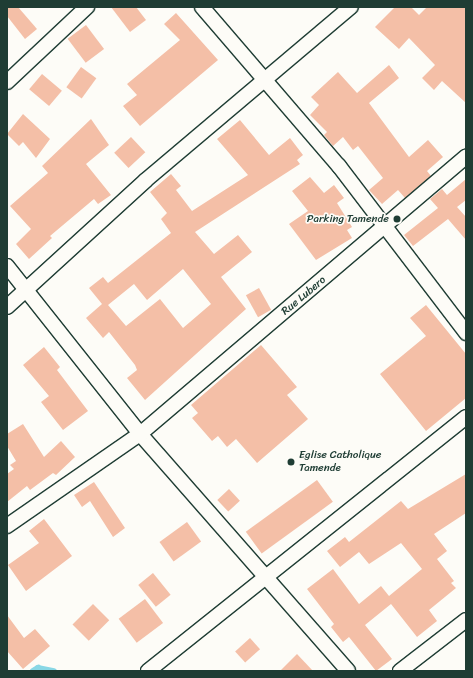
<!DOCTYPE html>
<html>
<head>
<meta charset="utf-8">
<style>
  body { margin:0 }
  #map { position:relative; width:473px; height:678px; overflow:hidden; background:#fdfcf7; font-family:Sriracha,sans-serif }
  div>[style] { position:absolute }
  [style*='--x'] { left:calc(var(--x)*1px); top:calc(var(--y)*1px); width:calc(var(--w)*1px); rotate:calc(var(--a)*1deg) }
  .stream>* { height:5.5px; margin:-2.75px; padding:0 2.75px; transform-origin:2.75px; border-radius:2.75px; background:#88d7e5 }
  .building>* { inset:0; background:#f4bfa7; transform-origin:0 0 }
  .roads { filter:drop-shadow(1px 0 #1f3d34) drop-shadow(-1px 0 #1f3d34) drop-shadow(0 1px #1f3d34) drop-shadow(0 -1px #1f3d34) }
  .street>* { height:14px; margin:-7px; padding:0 7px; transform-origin:7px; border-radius:7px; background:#fdfcf7 }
  .dots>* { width:11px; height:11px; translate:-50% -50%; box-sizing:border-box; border:2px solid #fdfcf7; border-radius:50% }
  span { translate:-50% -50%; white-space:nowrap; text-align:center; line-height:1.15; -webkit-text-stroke:3.5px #fdfcf7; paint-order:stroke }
  .poi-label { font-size:11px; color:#1f3d34 }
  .right { translate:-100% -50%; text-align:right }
  .left { translate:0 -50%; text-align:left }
  .street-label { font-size:11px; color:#1f3d34 }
  .frame { position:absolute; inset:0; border:8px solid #1f3d34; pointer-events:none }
</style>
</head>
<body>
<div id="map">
  <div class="stream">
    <div style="--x:33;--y:671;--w:6;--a:-31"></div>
    <div style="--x:38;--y:668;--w:16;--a:11"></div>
  </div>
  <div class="building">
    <div style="clip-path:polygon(7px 7px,18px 7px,37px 29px,25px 39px,7px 16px)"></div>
    <div style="clip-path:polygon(111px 7px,136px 7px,146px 20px,130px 32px)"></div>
    <div style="clip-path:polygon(395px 7px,411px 7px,419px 15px,427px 7px,466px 7px,466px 103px,442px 81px,434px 90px,422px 78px,435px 65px,409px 38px,399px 49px,375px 27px)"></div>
    <div style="clip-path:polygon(176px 13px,218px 60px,140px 126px,123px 106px,137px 95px,127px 84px,180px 40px,164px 24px)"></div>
    <div style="left:86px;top:25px;width:30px;height:23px;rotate:53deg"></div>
    <div style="clip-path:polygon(389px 65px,399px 78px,369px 103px,409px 157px,428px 140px,443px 157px,427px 171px,431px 176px,405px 198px,398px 190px,382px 204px,369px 190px,383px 178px,358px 146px,353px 150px,343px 137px,333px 146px,324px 135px,327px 132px,310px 115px,319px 105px,311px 97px,338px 72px,357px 93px)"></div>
    <div style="left:81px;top:67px;width:19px;height:25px;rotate:36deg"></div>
    <div style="left:42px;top:74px;width:26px;height:20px;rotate:40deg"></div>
    <div style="clip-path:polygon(23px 114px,50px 139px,36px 158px,23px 142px,19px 146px,7px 134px)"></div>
    <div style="clip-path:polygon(91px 119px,109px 145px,86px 164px,111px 195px,98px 204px,94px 199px,50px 236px,52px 238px,29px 259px,16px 244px,31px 229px,10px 206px,48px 173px,42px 166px)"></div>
    <div style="clip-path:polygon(evenodd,240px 120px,269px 155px,290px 138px,303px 155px,297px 160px,300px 164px,195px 232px,214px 254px,238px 235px,252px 252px,221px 277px,246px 309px,145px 400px,127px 378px,137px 370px,135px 365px,109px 332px,103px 338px,86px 318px,102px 304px,89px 288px,103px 277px,108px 283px,171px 233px,161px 219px,167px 213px,150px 192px,171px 174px,181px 186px,176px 190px,192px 211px,248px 175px,217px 139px,240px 120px,183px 269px,211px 304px,183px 328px,160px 299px,126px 326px,108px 305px,134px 284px,147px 300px,183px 269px)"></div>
    <div style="left:131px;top:137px;width:21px;height:23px;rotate:47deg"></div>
    <div style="clip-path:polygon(310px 177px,324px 193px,334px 185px,344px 198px,337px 203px,352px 227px,347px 230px,352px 238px,316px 260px,289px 224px,308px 211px,292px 191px)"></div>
    <div style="clip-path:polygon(466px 179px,466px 200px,457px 207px,466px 217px,466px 240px,448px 219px,413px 246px,404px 235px,438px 208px,430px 199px,442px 189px,447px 195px)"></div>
    <div style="left:259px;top:288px;width:25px;height:15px;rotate:61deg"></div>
    <div style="clip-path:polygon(426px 305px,466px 354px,466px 398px,426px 431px,380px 374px,426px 336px,410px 318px)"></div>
    <div style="clip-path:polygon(261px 345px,297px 387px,287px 395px,308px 419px,257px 463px,236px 439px,227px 447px,218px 436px,212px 441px,192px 418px,198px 413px,191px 405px)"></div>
    <div style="clip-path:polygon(44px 347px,60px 367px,57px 370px,88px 411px,63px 430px,41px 402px,49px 396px,23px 365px)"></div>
    <div style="clip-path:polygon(23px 424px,44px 457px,61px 441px,75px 457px,56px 475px,53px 473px,30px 490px,27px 486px,7px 502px,7px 474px,14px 469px,10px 465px,16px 461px,7px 446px,7px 434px)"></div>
    <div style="clip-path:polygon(466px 474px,466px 513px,434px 534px,447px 551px,437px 559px,454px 581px,451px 583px,456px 588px,429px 610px,437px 621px,417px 637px,391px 604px,365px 625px,392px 659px,376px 671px,349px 637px,343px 642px,331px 627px,334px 624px,307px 589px,333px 569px,359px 604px,381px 586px,389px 596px,422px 569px,401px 543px,369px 564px,359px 552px,340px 567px,327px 551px,345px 537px,349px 542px,401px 501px,408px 509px)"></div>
    <div style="left:317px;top:480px;width:27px;height:88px;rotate:54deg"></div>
    <div style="clip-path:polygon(94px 482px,125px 528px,113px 537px,90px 501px,82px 507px,74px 495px)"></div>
    <div style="left:229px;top:489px;width:16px;height:16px;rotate:47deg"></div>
    <div style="clip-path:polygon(44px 519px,72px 556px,26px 591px,8px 565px,39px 543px,29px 531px)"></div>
    <div style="left:187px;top:522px;width:24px;height:34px;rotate:54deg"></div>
    <div style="left:153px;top:573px;width:28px;height:19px;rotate:51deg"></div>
    <div style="left:145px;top:599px;width:30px;height:33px;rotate:53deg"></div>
    <div style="left:93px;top:604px;width:23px;height:29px;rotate:45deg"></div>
    <div style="clip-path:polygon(7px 615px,24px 638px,35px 629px,50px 646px,23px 669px,7px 651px)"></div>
    <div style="left:250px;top:638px;width:15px;height:20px;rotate:48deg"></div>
    <div style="clip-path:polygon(297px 654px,313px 671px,280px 671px)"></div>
  </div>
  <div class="roads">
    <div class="street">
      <div style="--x:202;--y:7;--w:210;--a:49.3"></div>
      <div style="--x:339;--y:166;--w:210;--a:52.7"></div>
      <div style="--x:7;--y:82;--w:110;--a:-43.2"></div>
      <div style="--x:7;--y:266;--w:214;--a:51.6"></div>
      <div style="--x:140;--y:434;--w:315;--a:48.7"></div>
      <div style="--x:7;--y:307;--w:188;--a:-42.4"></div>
      <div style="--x:146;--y:180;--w:268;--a:-40.2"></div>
      <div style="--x:7;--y:526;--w:162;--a:-34.7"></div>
      <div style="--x:140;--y:434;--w:428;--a:-40.4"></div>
      <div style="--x:148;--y:671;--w:407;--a:-38.6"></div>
      <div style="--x:400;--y:671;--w:83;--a:-37.7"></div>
    </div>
  </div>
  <div class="dots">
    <div style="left:397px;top:219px;background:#1f3d34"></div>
    <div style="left:291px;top:462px;background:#1f3d34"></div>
  </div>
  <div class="poi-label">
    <span class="right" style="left:389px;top:219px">Parking Tamende</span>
    <span class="left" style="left:299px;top:462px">Eglise Catholique<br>Tamende</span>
  </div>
  <div class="street-label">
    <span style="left:304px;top:296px;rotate:-40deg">Rue Lubero</span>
  </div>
  <div class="frame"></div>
</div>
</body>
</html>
